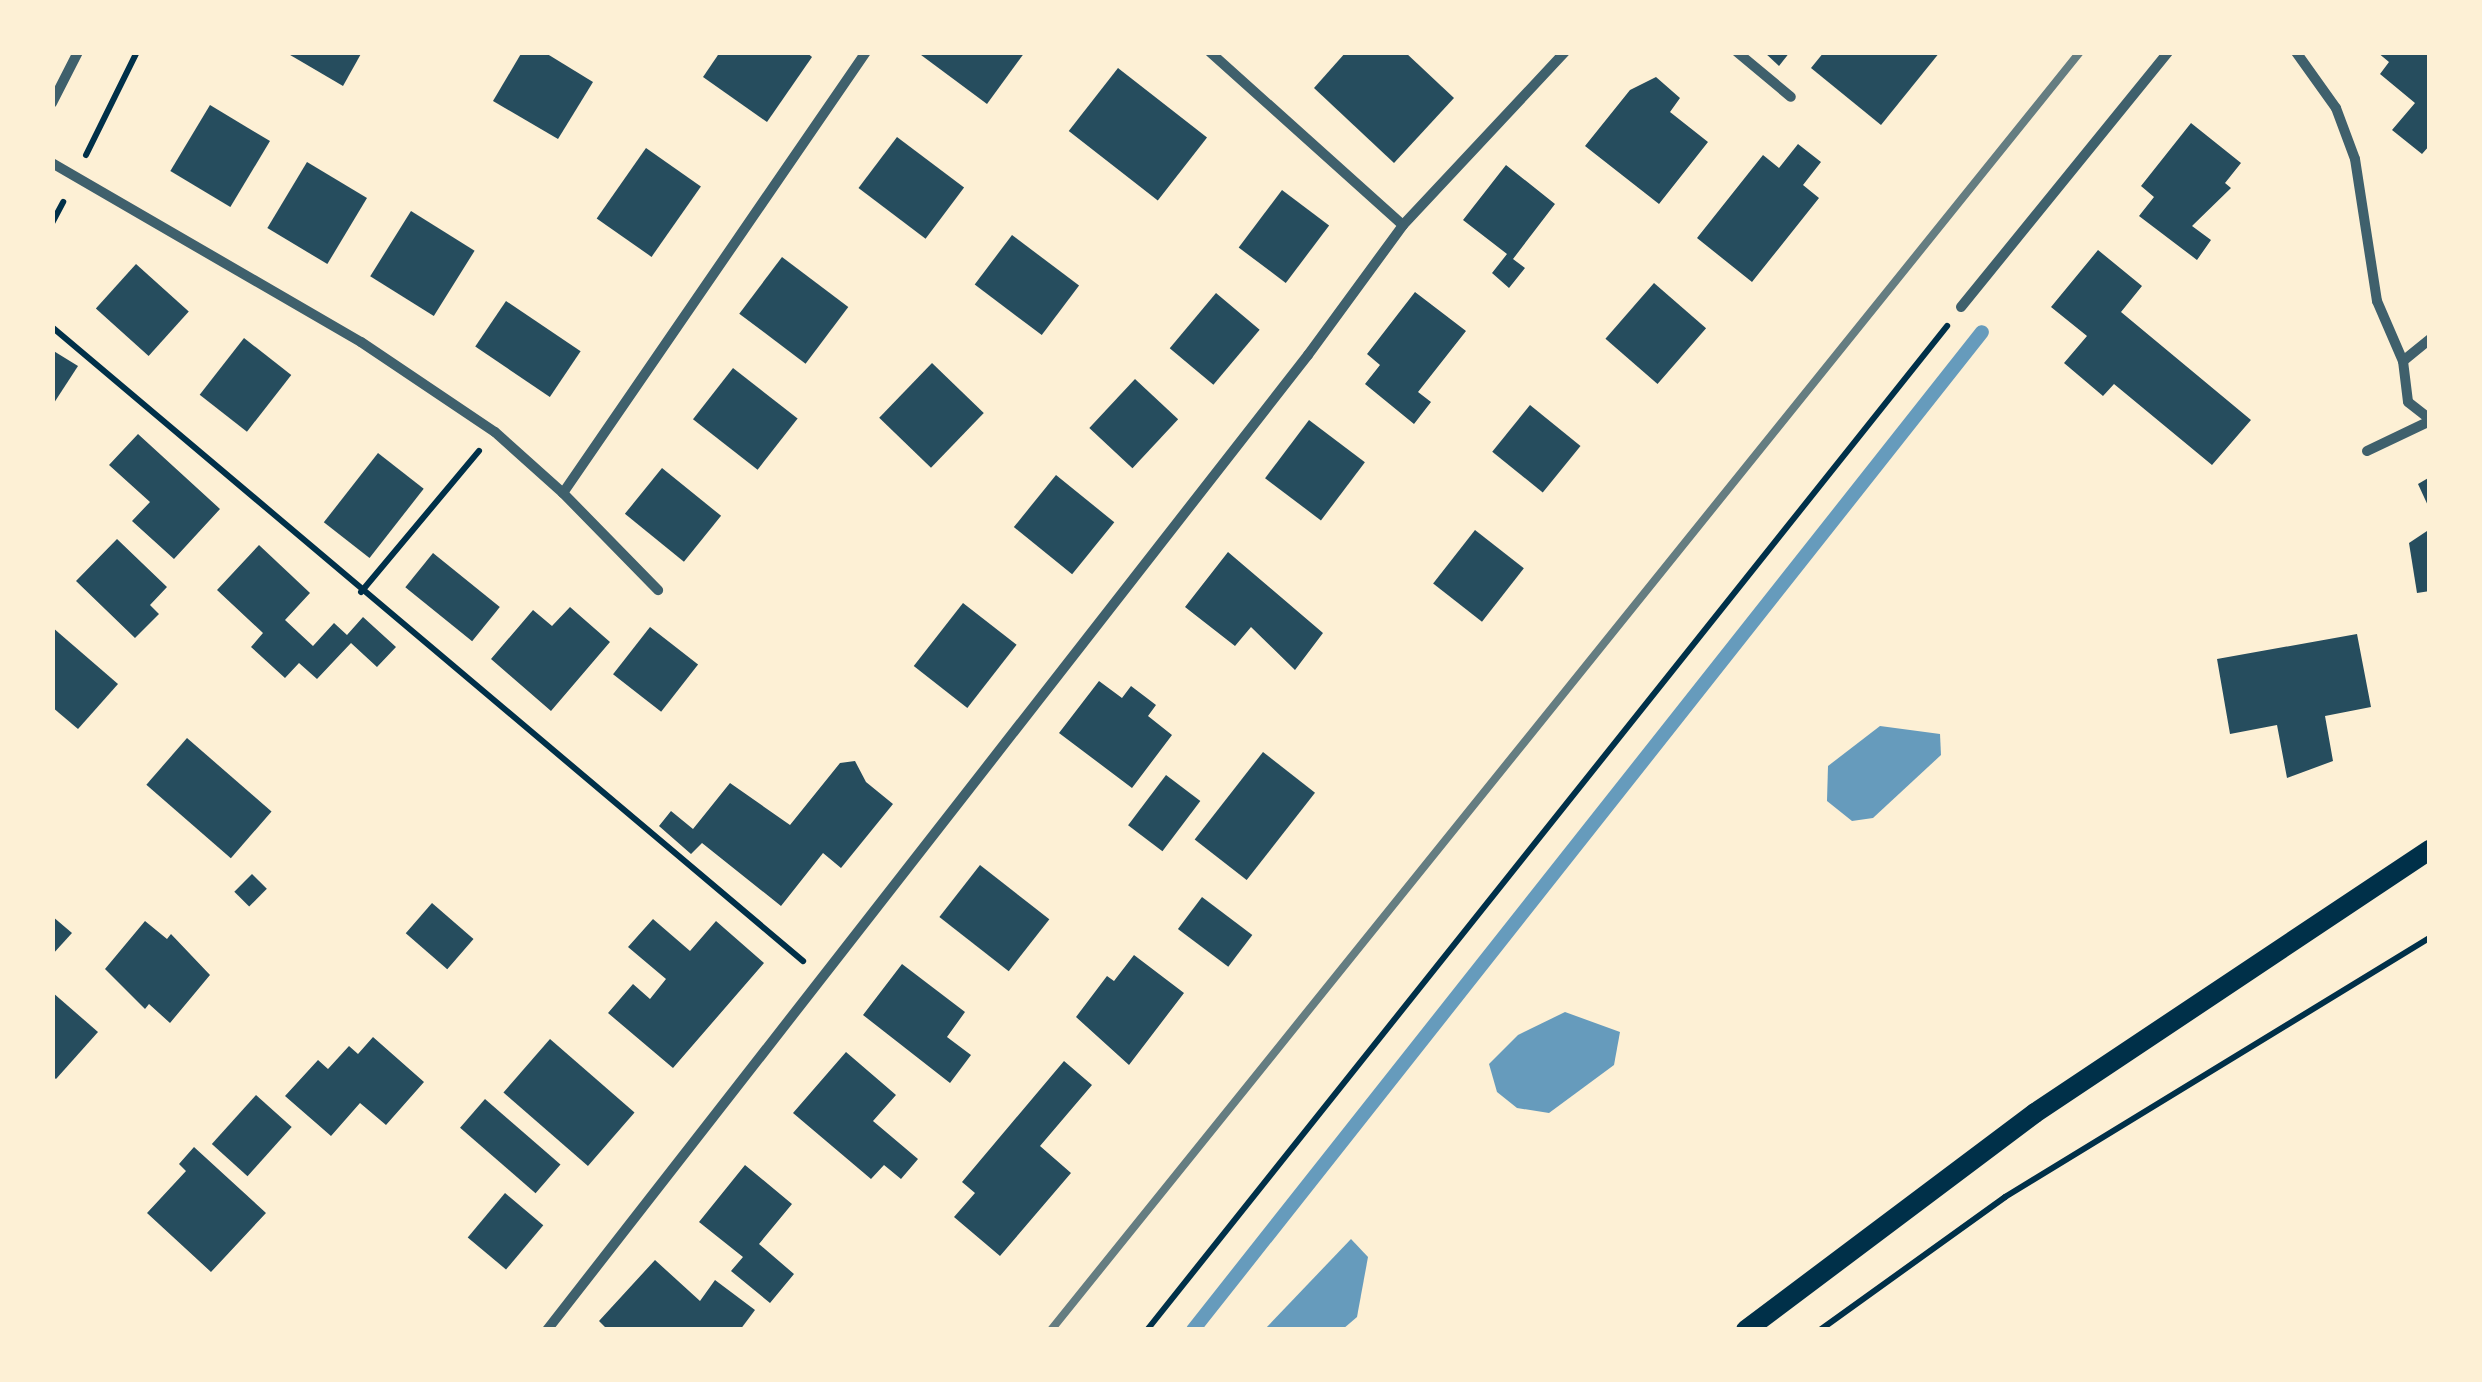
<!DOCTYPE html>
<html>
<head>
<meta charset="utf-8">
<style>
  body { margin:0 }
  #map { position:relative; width:2482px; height:1382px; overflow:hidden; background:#fdf0d5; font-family:"Open Sans",sans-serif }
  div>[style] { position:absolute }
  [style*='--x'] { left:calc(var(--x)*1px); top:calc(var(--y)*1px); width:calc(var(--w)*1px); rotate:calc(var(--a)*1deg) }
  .water>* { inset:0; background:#669bbc }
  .stream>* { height:14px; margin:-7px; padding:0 7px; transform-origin:7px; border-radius:7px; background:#669bbc }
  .building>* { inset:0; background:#264d5e; transform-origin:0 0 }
  .path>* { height:6px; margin:-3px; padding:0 3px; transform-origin:3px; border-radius:3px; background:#003049 }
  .minor>* { height:10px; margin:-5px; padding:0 5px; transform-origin:5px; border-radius:5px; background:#3f606c }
  .secondary>* { height:20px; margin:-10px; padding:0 10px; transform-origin:10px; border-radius:10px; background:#003049 }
  .rail>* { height:8px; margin:-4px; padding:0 4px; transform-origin:4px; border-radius:4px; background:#657d81 }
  span { translate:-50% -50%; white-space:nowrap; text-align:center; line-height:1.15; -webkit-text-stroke:8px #fdf0d5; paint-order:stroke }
  .frame { position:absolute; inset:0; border:55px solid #fdf0d5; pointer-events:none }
</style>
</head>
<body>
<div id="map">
  <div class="water">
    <div style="clip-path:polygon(1880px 726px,1940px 734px,1941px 755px,1873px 818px,1852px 821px,1827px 801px,1828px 766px)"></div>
    <div style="clip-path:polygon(1565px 1012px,1620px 1032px,1614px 1065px,1549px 1113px,1517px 1108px,1497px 1092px,1489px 1064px,1518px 1035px)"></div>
    <div style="clip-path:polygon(1351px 1239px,1368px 1257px,1357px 1317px,1343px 1329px,1265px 1329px)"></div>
  </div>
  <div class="stream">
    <div style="--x:1193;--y:1330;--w:1272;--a:-51.67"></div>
  </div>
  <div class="building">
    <div style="clip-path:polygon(285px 52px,362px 52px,343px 86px)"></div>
    <div style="clip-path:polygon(522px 52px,544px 52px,593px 82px,558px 139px,493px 101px)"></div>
    <div style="clip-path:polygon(720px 52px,806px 52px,812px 57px,767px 122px,703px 77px)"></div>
    <div style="clip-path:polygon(917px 52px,1025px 52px,987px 104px)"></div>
    <div style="clip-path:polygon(1346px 52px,1405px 52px,1454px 98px,1394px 163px,1314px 88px)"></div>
    <div style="clip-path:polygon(1764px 52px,1790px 52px,1779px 66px)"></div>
    <div style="clip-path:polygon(1824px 52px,1940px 52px,1881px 125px,1811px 68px)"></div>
    <div style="clip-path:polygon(2377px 52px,2430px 52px,2430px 145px,2422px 154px,2392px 130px,2415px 103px,2380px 74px,2389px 62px)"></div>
    <div style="left:1118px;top:68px;width:113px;height:80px;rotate:38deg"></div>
    <div style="clip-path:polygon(1656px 77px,1680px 98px,1670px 112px,1708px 142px,1659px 204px,1585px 146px,1630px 90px)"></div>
    <div style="left:210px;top:105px;width:70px;height:77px;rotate:31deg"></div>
    <div style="clip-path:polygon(2191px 123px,2241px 163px,2225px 183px,2231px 188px,2192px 226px,2211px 240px,2197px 260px,2139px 216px,2154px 197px,2141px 186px)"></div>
    <div style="left:897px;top:137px;width:84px;height:64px;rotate:37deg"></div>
    <div style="clip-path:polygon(1798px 144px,1821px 162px,1803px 185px,1819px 198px,1752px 282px,1697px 238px,1763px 155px,1779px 168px)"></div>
    <div style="left:646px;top:148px;width:67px;height:86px;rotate:35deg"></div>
    <div style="left:307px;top:162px;width:70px;height:77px;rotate:31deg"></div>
    <div style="clip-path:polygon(1506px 165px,1555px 204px,1513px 259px,1525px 268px,1509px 288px,1492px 273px,1507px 254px,1463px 220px)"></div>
    <div style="left:1282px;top:190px;width:59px;height:72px;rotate:37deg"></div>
    <div style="left:411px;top:211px;width:75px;height:77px;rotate:32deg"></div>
    <div style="left:1012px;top:235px;width:84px;height:62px;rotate:37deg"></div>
    <div style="clip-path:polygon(2098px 250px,2142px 286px,2121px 312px,2251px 420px,2212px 465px,2114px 384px,2103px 396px,2064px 363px,2087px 336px,2051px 307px)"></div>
    <div style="left:782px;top:257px;width:83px;height:71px;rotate:37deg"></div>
    <div style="left:136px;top:264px;width:71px;height:60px;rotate:42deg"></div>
    <div style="left:1654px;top:283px;width:69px;height:74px;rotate:41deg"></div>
    <div style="clip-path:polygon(1415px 292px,1466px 331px,1418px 392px,1431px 402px,1414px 424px,1365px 384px,1380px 365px,1367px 354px)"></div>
    <div style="left:1216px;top:293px;width:57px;height:72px;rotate:40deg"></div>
    <div style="left:506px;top:301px;width:90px;height:55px;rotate:34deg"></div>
    <div style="left:244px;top:338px;width:60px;height:72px;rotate:38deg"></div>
    <div style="clip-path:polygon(52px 350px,78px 366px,52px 406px)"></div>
    <div style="left:932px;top:363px;width:72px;height:76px;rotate:44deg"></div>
    <div style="left:733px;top:368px;width:82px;height:65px;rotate:38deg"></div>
    <div style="left:1135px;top:379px;width:59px;height:67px;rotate:43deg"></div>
    <div style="left:1530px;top:405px;width:65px;height:60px;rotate:39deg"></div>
    <div style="left:1309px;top:420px;width:70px;height:73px;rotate:37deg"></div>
    <div style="clip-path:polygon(138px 434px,220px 509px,174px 559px,132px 521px,150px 502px,109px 465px)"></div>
    <div style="left:378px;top:453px;width:58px;height:88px;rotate:38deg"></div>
    <div style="left:662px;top:468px;width:76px;height:59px;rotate:39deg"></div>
    <div style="left:1056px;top:475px;width:75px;height:67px;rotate:39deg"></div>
    <div style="clip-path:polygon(2430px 477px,2430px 510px,2418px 484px)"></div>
    <div style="clip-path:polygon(2430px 529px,2430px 591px,2417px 593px,2409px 543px)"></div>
    <div style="left:1475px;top:530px;width:62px;height:68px;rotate:38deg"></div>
    <div style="clip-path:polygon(117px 539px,167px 587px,150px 605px,159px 614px,135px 638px,76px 581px)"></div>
    <div style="clip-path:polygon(259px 545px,310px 593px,285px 620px,313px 646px,334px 623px,347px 635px,363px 617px,396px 647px,377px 667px,351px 643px,317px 679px,299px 663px,285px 678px,251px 647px,263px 633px,217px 590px)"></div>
    <div style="clip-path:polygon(1228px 552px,1323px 633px,1295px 670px,1251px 627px,1235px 646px,1185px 607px)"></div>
    <div style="left:433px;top:553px;width:86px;height:44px;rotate:39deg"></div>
    <div style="left:963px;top:603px;width:68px;height:80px;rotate:38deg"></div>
    <div style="clip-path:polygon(570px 607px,610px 642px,551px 711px,491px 659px,533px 610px,552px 626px)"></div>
    <div style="clip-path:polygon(52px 627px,118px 684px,78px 729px,52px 707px)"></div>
    <div style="left:650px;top:627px;width:61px;height:60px;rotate:38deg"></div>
    <div style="clip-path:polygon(2357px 634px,2371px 707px,2325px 716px,2333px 761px,2287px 778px,2277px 725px,2230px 734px,2217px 659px)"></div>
    <div style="clip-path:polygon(1099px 681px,1122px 698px,1131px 686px,1156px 705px,1148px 716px,1172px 735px,1132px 788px,1059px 733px)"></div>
    <div style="left:187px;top:738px;width:112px;height:62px;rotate:41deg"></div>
    <div style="left:1263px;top:752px;width:66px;height:111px;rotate:38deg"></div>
    <div style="clip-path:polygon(855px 761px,866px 782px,893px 804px,841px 868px,823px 853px,781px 906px,702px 843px,691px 854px,659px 826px,671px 811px,693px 829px,730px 783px,790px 825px,840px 763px)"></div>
    <div style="left:1166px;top:775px;width:43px;height:63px;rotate:37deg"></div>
    <div style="left:980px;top:865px;width:88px;height:66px;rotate:38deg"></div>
    <div style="left:252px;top:874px;width:21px;height:25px;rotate:45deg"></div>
    <div style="left:1202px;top:897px;width:63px;height:40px;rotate:37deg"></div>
    <div style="left:432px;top:903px;width:55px;height:40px;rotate:41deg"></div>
    <div style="clip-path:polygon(52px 916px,72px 933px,52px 955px)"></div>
    <div style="clip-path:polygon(653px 919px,690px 951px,716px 921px,764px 963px,673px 1068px,608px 1013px,633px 984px,650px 999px,666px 979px,628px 947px)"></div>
    <div style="clip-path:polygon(145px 921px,167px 939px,171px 934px,210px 975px,170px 1023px,149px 1004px,145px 1009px,105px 969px)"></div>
    <div style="clip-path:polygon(1134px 955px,1184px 993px,1129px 1065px,1076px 1017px,1107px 976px,1114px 981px)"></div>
    <div style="clip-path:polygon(902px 964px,965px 1012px,947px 1037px,971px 1055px,950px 1083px,863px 1015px)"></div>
    <div style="clip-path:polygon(52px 992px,98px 1032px,56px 1079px,52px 1076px)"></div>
    <div style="clip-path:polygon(373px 1037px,424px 1082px,386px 1125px,360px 1103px,331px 1136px,285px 1096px,318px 1060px,328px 1069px,349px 1046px,358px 1054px)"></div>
    <div style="left:550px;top:1039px;width:112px;height:71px;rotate:41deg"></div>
    <div style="clip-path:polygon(846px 1052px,896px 1095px,873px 1121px,918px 1159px,901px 1179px,884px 1165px,871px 1179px,793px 1113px)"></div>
    <div style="clip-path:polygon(1064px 1061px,1092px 1085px,1040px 1146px,1071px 1173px,1000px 1256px,954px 1217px,975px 1193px,962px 1182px)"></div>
    <div style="left:256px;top:1095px;width:48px;height:66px;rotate:42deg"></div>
    <div style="left:485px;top:1099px;width:100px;height:38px;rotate:41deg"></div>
    <div style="clip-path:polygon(194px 1147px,266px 1213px,211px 1272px,147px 1213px,186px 1171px,179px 1164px)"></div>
    <div style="clip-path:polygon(745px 1165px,792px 1204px,759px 1244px,794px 1274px,770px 1303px,731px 1271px,743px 1257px,699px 1222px)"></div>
    <div style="left:505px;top:1193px;width:50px;height:58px;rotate:40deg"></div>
    <div style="clip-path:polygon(655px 1260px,700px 1301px,715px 1280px,755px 1310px,740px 1330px,608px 1330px,599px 1321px)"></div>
  </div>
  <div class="path">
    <div style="--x:86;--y:155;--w:115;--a:-63.7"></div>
    <div style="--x:52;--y:223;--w:24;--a:-62"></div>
    <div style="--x:52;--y:327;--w:983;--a:40.17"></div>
    <div style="--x:361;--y:592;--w:184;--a:-50.1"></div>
    <div style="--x:1147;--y:1330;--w:1284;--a:-51.45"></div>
    <div style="--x:1820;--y:1330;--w:228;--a:-35.7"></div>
    <div style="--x:2005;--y:1197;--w:498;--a:-31.4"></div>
  </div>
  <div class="minor">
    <div style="--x:1210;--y:52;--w:259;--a:41.9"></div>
    <div style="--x:1737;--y:52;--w:70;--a:39.8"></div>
    <div style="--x:2296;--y:52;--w:69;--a:54.5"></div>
    <div style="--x:2336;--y:108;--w:54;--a:69.6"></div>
    <div style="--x:2355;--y:159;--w:144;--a:81.2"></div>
    <div style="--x:2377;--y:301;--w:65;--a:66.6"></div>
    <div style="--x:2403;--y:361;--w:41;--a:83"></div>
    <div style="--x:2408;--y:402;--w:28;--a:38"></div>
    <div style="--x:52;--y:103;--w:57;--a:-63"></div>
    <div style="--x:52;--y:163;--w:357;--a:30.1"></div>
    <div style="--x:361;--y:342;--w:161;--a:33.9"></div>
    <div style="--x:495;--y:432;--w:91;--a:41.9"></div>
    <div style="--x:563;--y:493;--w:535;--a:-55.51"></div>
    <div style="--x:1961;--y:307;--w:328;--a:-50.9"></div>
    <div style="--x:2403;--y:361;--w:35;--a:-39"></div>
    <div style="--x:2367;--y:451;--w:70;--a:-25.5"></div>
    <div style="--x:563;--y:493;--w:136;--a:45.6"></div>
    <div style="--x:547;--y:1330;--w:1237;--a:-52.03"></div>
    <div style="--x:1308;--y:355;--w:161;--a:-53.8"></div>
    <div style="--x:1403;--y:225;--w:237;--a:-46.9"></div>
  </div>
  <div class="secondary">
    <div style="--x:1746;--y:1330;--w:361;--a:-36.9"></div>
    <div style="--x:2035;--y:1113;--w:475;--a:-33.7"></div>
  </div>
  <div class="rail">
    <div style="--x:1051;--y:1330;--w:1641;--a:-51.16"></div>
  </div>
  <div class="frame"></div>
</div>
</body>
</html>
